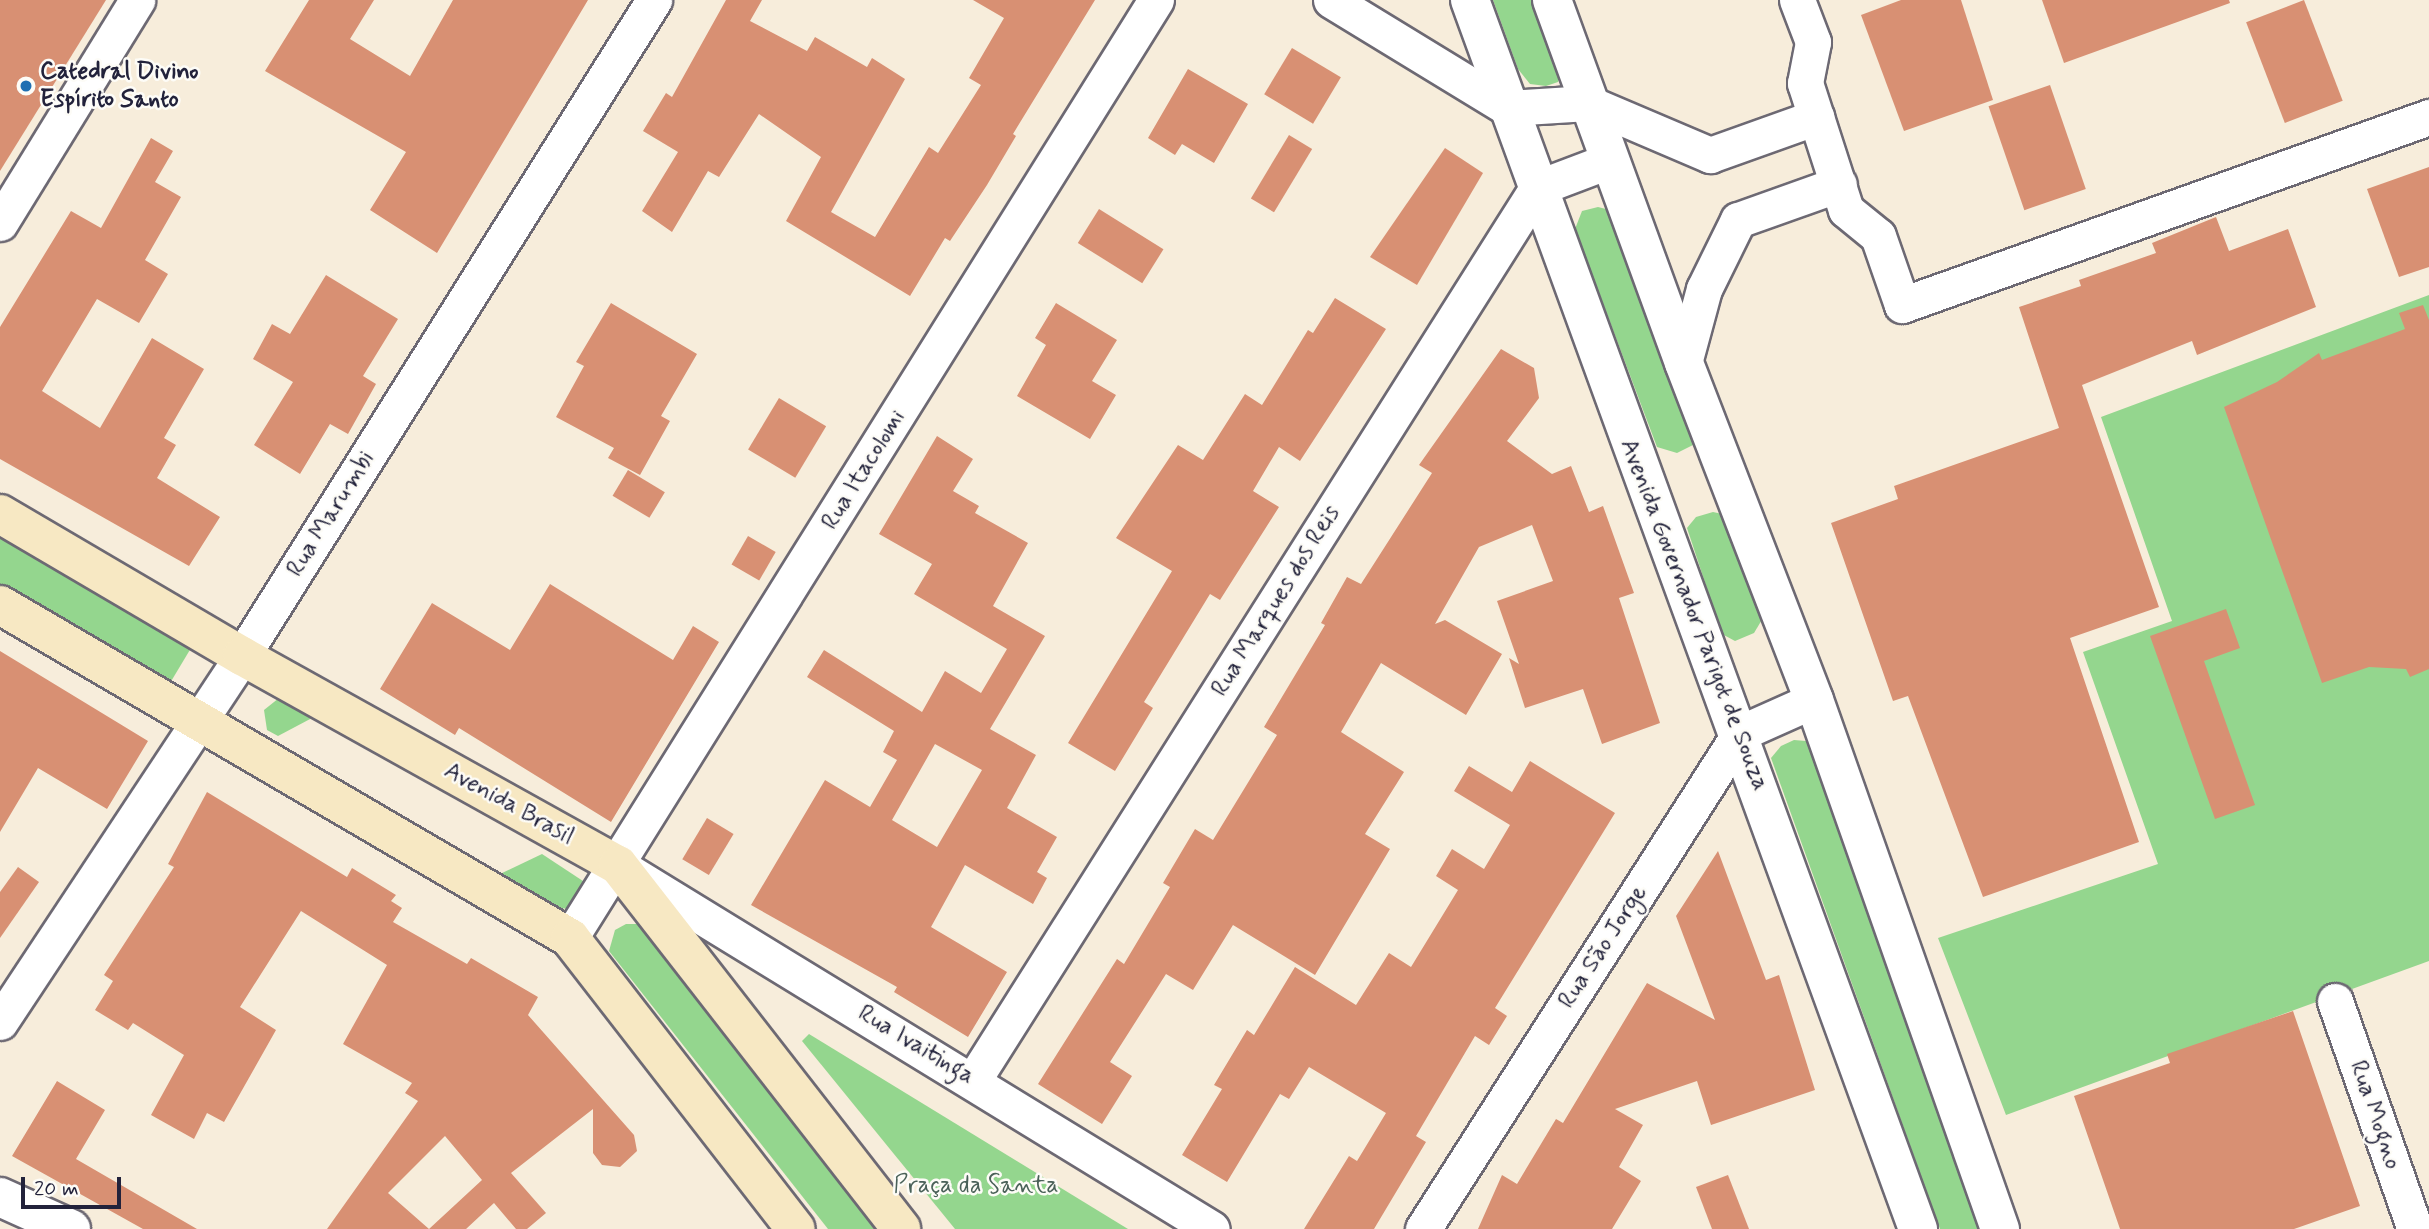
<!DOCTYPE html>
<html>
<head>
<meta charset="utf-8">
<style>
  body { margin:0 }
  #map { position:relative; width:2429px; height:1229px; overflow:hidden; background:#f7eddb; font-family:Mynerve,sans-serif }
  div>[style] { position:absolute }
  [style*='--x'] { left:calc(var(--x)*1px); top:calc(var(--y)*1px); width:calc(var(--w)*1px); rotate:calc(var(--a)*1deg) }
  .green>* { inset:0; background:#94d68e; transform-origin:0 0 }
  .building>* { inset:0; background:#d89073; transform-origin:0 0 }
  .roads { filter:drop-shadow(2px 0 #6d6973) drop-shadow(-2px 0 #6d6973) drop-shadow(0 2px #6d6973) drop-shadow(0 -2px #6d6973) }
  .minor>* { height:35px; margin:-17.5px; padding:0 17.5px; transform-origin:17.5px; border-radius:17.5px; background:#fff }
  .tertiary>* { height:38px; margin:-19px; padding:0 19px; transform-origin:19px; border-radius:19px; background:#fff }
  .secondary>* { height:38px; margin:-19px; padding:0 19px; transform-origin:19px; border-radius:19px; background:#f7e8c3 }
  .dots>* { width:19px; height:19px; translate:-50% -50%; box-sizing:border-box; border:4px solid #fdfcf7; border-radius:50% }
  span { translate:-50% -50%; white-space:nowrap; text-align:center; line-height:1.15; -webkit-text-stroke:5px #fdfcf7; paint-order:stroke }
  .poi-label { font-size:24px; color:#22223b; font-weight:700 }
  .left { translate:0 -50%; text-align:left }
  .street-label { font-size:24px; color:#22223b }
  .park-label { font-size:24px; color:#4a6158 }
  .scale { position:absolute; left:21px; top:1177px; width:100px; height:32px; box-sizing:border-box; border:4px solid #22223b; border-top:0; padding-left:9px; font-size:21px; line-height:24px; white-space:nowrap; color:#22223b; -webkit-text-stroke:5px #fdfcf7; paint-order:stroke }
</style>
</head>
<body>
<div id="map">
  <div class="green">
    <div style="clip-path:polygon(1493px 0,1539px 0,1563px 66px,1558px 82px,1546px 86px,1530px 84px,1518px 69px)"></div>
    <div style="clip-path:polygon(1598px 207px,1614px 211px,1696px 430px,1693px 445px,1677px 453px,1657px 447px,1575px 229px,1582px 211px)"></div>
    <div style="clip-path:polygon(2429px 295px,2429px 961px,2006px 1115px,1938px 938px,2158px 864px,2083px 652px,2172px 621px,2101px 417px)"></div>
    <div style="clip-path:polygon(1713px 512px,1727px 515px,1763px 618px,1754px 633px,1735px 641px,1722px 634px,1687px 528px,1696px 517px)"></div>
    <div style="left:0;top:535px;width:222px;height:46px;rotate:31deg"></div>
    <div style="clip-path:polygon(279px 698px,312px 718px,278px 736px,267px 730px,264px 710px)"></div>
    <div style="clip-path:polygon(1794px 740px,1806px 741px,1815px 751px,1988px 1229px,1940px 1229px,1771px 758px,1781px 746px)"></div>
    <div style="clip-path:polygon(542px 854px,586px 883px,575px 909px,555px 908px,500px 874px)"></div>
    <div style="clip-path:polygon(626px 924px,638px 924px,877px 1229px,828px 1229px,609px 951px,615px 930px)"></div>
    <div style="clip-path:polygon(809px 1034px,1128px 1229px,955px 1229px,802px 1041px)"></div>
  </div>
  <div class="building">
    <div style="clip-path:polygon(0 0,106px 0,0 171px)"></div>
    <div style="clip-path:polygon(309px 0,374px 0,350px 39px,410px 76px,453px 0,588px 0,437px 253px,370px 210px,406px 152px,265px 71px)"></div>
    <div style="clip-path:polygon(726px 0,762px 0,750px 21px,807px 51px,815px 37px,867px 67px,872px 58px,905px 79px,831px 212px,875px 237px,929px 147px,938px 153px,981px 85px,969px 78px,1004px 18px,973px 0,1095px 0,1013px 134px,1016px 136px,987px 185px,950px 241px,945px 238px,910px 296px,786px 221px,821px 157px,759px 114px,719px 177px,708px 171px,672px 232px,642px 211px,678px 152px,643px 131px,666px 93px,672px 97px)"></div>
    <div style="clip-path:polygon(1901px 0,1961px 0,1993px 100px,1904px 131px,1861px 15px)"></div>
    <div style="clip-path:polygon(2042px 0,2229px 0,2230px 3px,2064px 63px)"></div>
    <div style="left:2304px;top:0;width:108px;height:62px;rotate:69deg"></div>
    <div style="left:1292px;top:48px;width:57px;height:54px;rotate:31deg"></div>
    <div style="clip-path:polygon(1188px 69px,1248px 104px,1214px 163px,1182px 144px,1175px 155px,1148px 138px)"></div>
    <div style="left:2050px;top:85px;width:110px;height:65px;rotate:71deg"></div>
    <div style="left:1289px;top:135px;width:27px;height:74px;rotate:31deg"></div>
    <div style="clip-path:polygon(151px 138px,173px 151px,155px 182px,181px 197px,145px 260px,168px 274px,139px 323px,97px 299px,42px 391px,100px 428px,152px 338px,204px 369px,164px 438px,176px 445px,157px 478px,220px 517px,189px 566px,0 459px,0 327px,71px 211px,101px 228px)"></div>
    <div style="clip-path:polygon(1445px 148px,1483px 173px,1417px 285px,1370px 257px)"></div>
    <div style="clip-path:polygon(2429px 167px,2429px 267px,2399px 277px,2367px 189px)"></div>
    <div style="left:1099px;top:209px;width:76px;height:40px;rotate:32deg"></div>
    <div style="clip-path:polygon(2216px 217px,2229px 251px,2288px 229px,2316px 307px,2197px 355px,2192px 341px,2082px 385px,2159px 607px,2070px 638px,2139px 842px,1983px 897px,1908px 696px,1893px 701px,1831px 523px,1898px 499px,1894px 486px,2059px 428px,2019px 307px,2081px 286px,2079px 280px,2156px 253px,2152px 243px)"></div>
    <div style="clip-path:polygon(326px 275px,398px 319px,363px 376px,376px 384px,348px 434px,330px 424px,300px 474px,254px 445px,293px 382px,253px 359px,272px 324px,290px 334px)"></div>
    <div style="clip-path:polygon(1335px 298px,1386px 329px,1300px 461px,1279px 447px,1253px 491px,1279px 507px,1220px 600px,1210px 594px,1144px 702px,1153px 708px,1115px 771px,1068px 743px,1172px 571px,1116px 538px,1178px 445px,1203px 460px,1245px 394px,1262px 405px,1308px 330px,1313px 333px)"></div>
    <div style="clip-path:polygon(611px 303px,697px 354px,661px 416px,670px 421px,640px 475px,608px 458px,614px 448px,556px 417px,584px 366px,576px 362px)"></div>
    <div style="clip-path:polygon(1056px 303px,1117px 340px,1092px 381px,1116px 395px,1090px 439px,1017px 396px,1046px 345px,1035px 338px)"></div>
    <div style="clip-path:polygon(2423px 305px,2429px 320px,2429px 669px,2410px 677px,2406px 669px,2369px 667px,2322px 683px,2224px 407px,2277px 382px,2319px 353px,2322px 360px,2405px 329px,2399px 313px)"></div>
    <div style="clip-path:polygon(1501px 349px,1534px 368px,1539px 398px,1507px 441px,1552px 474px,1571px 466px,1589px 512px,1603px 506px,1634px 593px,1619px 598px,1660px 723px,1602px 744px,1583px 689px,1525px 708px,1509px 658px,1519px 664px,1497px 601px,1553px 581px,1532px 525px,1479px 547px,1435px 624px,1445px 620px,1502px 654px,1466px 715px,1381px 663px,1341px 732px,1404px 772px,1365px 834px,1390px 849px,1315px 975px,1233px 925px,1193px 990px,1166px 974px,1110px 1062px,1132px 1076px,1102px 1124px,1038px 1084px,1117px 959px,1124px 964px,1170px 887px,1163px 883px,1195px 829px,1213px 840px,1277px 735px,1264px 727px,1325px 625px,1321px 623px,1347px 577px,1361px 584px,1432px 473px,1419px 465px)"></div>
    <div style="left:779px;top:398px;width:55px;height:60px;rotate:31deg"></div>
    <div style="clip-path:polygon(evenodd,937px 436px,973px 459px,953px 491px,979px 506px,975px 513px,1028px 543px,993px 606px,1045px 636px,990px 729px,1036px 755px,1007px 808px,1057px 837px,1037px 872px,1047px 878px,1033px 904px,965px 865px,931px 927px,1007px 972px,968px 1037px,894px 992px,897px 987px,751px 905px,825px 780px,870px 807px,897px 760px,883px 752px,894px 731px,807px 677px,824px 650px,922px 712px,945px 671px,981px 693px,1007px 649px,914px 594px,932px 564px,879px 534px,937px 436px,935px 744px,982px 770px,937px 847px,892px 820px,935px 744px)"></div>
    <div style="left:628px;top:470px;width:43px;height:30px;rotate:31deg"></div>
    <div style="left:748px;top:536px;width:32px;height:33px;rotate:30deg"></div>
    <div style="clip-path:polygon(550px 584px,673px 660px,693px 626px,719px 642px,611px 822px,459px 728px,455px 735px,380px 689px,432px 603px,510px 650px)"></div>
    <div style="clip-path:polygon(2226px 609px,2240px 648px,2204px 661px,2255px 805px,2215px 819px,2150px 636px)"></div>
    <div style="clip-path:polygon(0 651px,148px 741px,107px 809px,38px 768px,0 832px)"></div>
    <div style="clip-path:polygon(1530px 761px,1615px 813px,1495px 1008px,1507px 1016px,1489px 1045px,1475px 1036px,1416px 1136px,1426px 1142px,1374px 1229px,1304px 1229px,1349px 1156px,1357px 1161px,1386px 1113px,1309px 1067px,1289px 1099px,1280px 1094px,1227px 1182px,1182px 1155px,1222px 1089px,1214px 1085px,1247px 1030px,1254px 1035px,1295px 967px,1356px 1005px,1389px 953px,1411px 967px,1458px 890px,1436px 876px,1452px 849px,1484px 869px,1510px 825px,1454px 791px,1469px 766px,1512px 792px)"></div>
    <div style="clip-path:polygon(evenodd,207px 792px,347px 877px,352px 868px,396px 895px,391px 901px,402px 908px,393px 922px,467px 964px,471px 958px,538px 997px,528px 1015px,634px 1135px,637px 1151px,620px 1167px,602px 1165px,593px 1153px,593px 1109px,511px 1173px,546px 1213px,527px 1229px,516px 1229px,494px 1203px,466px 1229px,327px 1229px,418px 1101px,405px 1093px,412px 1083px,343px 1044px,387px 965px,301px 911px,240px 1007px,276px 1030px,224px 1122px,207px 1113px,194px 1139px,151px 1115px,184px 1055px,133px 1023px,128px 1030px,95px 1010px,113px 981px,104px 975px,174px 867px,168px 864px,207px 792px,445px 1136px,482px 1180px,429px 1229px,388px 1193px,445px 1136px)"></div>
    <div style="left:707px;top:818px;width:31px;height:48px;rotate:31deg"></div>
    <div style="clip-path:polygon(1718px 851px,1766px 980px,1779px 975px,1815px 1090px,1711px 1125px,1697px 1081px,1615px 1109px,1643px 1125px,1619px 1167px,1641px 1181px,1612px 1229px,1478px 1229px,1502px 1175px,1517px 1184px,1556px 1119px,1563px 1123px,1647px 983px,1715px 1020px,1676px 916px)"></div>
    <div style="clip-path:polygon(18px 867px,39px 882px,0 938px,0 892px)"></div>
    <div style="clip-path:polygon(2293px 1011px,2360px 1206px,2294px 1229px,2120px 1229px,2074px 1096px,2170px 1063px,2167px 1054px)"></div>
    <div style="clip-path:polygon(57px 1081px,105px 1110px,76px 1159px,197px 1229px,143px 1229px,12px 1156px)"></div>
    <div style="clip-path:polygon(1728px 1175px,1749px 1229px,1712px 1229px,1696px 1187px)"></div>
  </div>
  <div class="roads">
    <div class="minor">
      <div style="--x:1331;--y:0;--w:207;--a:31.4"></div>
      <div style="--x:1508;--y:108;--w:80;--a:-3.6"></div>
      <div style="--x:1588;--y:103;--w:133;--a:23.1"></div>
      <div style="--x:1710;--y:155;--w:113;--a:-19.7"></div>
      <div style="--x:1797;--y:0;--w:45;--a:69.1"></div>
      <div style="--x:1813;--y:42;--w:42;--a:101"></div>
      <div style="--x:1805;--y:83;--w:133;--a:72.1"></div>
      <div style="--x:1846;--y:210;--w:41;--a:39.1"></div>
      <div style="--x:1878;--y:236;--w:73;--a:70.8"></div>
      <div style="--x:1902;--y:305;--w:560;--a:-19.63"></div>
      <div style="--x:0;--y:223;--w:262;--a:-58.4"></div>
      <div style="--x:1684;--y:363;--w:77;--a:-74.9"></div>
      <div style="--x:1704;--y:289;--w:77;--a:-63.8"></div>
      <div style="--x:1738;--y:220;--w:107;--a:-19.6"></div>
      <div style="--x:624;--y:869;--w:689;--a:31.48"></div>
      <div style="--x:570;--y:938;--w:1106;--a:-58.01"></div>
      <div style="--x:2335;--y:1001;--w:242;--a:70.7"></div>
      <div style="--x:0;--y:1022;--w:439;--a:-56.5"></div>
      <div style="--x:242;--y:656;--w:775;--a:-57.87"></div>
      <div style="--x:974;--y:1079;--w:1054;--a:-57.71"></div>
      <div style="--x:1537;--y:188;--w:76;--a:-20.8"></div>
      <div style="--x:1423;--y:1229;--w:589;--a:-57.42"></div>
      <div style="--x:1740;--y:733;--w:81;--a:-24"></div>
    </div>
    <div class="tertiary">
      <div style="--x:1470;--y:0;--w:1308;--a:69.97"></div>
      <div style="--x:1552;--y:0;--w:386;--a:70"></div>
      <div style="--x:1684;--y:363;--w:361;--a:68.9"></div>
      <div style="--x:1814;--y:700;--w:561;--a:70.63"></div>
      <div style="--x:0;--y:1197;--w:78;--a:24.3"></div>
    </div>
    <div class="secondary">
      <div style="--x:0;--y:514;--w:281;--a:30.4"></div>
      <div style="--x:242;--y:656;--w:430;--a:29.1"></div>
      <div style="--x:618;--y:865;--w:461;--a:52.1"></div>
      <div style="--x:0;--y:605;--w:660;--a:30.29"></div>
      <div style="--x:570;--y:938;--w:368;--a:52.2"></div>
    </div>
  </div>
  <div class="dots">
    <div style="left:26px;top:86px;background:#1f6fb2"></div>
  </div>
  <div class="poi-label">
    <span class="left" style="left:40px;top:86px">Catedral Divino<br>Espírito Santo</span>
  </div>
  <div class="street-label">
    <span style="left:864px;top:470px;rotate:-58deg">Rua Itacolomi</span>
    <span style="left:331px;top:514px;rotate:-58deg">Rua Marumbi</span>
    <span style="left:1276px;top:601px;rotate:-58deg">Rua Marques dos Reis</span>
    <span style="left:1694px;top:615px;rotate:69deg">Avenida Governador Parigot de Souza</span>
    <span style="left:509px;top:804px;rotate:29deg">Avenida Brasil</span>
    <span style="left:1603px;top:947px;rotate:-57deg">Rua São Jorge</span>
    <span style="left:916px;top:1045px;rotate:31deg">Rua Ivaitinga</span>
    <span style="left:2375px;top:1115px;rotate:71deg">Rua Mogno</span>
  </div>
  <div class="park-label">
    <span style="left:976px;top:1186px">Praça da Santa</span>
  </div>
  <div class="scale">20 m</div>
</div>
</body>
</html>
